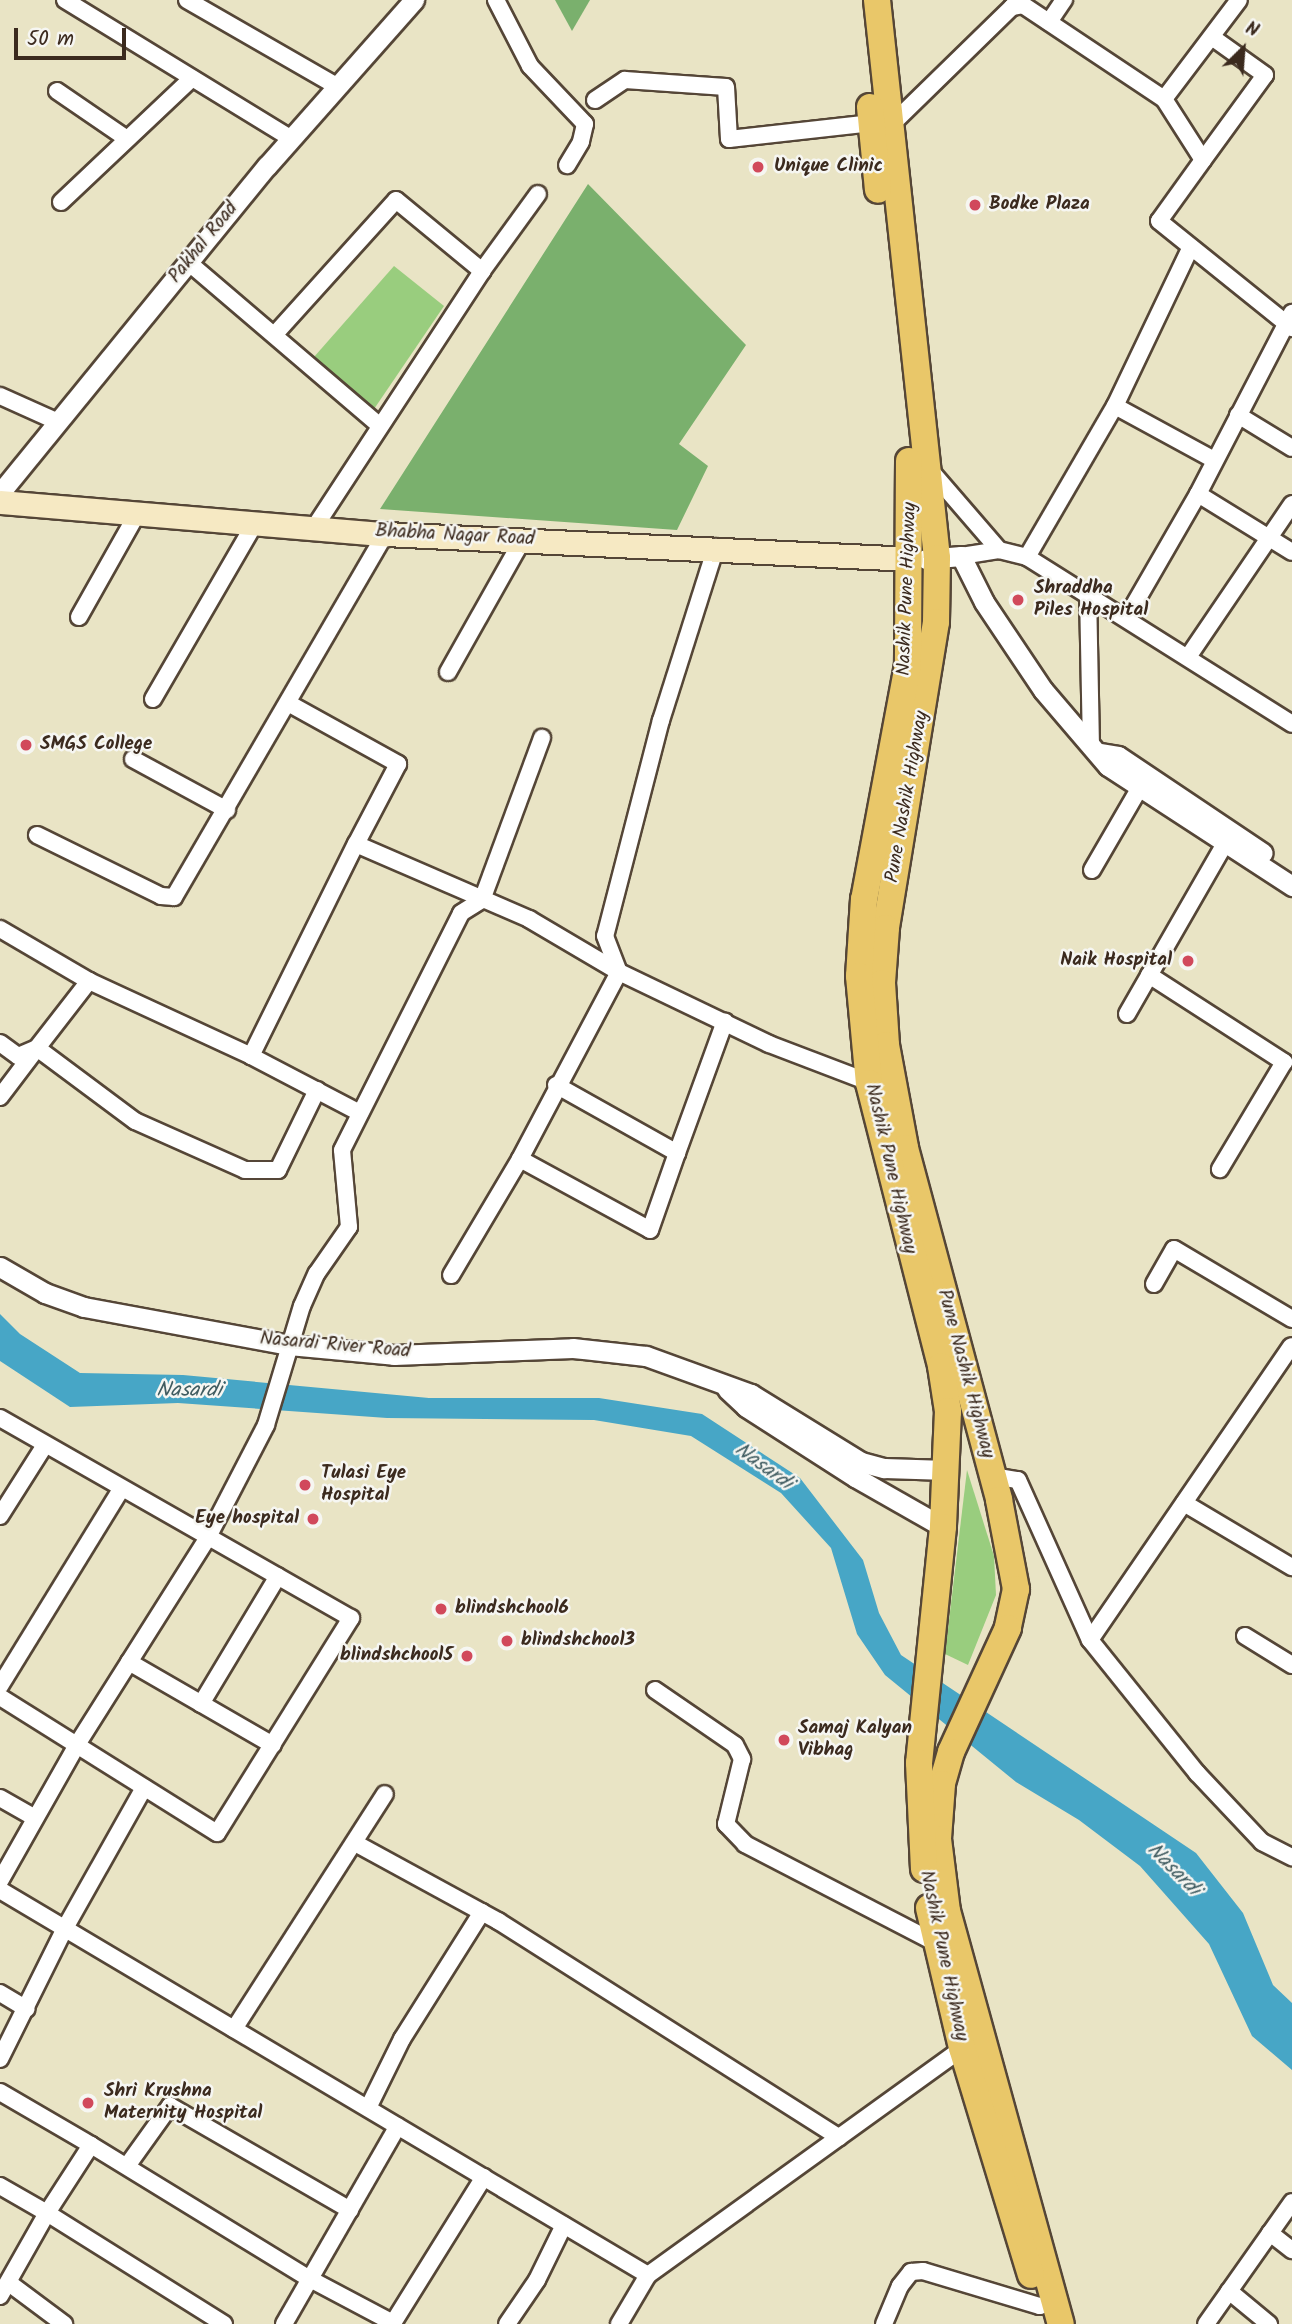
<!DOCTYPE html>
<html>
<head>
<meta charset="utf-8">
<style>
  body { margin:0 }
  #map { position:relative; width:1292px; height:2324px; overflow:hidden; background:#e9e4c5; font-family:Kalam,sans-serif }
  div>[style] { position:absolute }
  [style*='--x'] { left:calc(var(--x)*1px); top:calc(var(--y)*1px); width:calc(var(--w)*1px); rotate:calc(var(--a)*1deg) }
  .green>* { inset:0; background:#99cd7e }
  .forest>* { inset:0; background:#7ab06d }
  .water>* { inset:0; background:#47a6c6 }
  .roads { filter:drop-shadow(2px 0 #554637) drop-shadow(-2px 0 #554637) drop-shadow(0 2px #554637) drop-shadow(0 -2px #554637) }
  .minor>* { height:16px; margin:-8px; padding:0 8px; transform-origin:8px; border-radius:8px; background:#fff }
  .tertiary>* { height:19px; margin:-9.5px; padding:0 9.5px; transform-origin:9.5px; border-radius:9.5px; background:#fff }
  .secondary>* { height:23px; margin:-11.5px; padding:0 11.5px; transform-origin:11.5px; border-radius:11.5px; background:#f6e9c3 }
  .trunk>* { height:26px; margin:-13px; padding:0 13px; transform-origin:13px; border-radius:13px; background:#e9c769 }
  .dots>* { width:19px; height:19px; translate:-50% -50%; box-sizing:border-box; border:4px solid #f6f6f2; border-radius:50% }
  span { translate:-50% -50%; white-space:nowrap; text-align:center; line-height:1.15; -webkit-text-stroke:5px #f6f6f2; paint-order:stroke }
  .poi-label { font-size:19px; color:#3b2a1e; font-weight:700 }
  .left { translate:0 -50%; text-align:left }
  .right { translate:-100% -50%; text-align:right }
  .street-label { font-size:19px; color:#3b2a1e }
  .water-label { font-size:21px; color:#405c61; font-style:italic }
  .north { position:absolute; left:1208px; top:14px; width:70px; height:70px; -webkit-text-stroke:5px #f6f6f2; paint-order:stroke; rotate:25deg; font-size:19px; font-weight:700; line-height:28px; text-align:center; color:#3b2a1e }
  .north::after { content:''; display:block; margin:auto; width:24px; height:32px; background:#3b2a1e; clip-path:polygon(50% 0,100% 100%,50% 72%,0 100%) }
  .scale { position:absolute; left:14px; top:28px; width:112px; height:32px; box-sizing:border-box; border:4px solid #3b2a1e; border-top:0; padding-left:9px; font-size:21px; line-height:24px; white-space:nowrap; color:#3b2a1e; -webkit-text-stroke:5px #f6f6f2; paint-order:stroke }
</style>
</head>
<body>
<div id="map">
  <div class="green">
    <div style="clip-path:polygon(394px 266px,444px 306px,372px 412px,314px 357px)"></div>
    <div style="clip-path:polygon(967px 1470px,994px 1556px,996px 1595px,968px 1665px,945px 1654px)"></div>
  </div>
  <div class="forest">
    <div style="clip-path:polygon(555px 0,590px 0,572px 31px)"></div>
    <div style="clip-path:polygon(588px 184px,746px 345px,679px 444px,708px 466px,677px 530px,380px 509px)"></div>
  </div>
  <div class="water">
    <div style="clip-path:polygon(0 1314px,20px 1334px,80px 1373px,183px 1375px,429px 1398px,599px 1398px,702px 1414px,800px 1478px,863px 1560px,879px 1613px,901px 1655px,1196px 1853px,1243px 1913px,1273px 1985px,1292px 2003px,1292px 2070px,1252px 2036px,1209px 1944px,1140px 1866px,1079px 1820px,1016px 1782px,885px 1675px,857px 1634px,831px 1548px,781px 1493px,691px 1436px,594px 1420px,387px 1418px,178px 1403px,70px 1407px,0 1361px)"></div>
  </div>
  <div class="roads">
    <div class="minor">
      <div style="--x:65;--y:0;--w:266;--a:31.5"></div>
      <div style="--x:187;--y:0;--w:174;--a:29.9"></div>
      <div style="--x:496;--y:0;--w:74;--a:62.7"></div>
      <div style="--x:530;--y:66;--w:80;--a:46.5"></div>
      <div style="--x:585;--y:124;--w:18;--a:103"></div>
      <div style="--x:581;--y:142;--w:27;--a:121"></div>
      <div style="--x:1049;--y:22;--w:27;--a:-56"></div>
      <div style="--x:57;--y:91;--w:85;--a:34.4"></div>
      <div style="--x:1164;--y:99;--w:72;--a:57.4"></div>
      <div style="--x:1203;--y:160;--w:105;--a:-53.9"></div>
      <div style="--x:1265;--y:75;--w:65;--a:-144.4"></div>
      <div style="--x:595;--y:100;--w:36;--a:-34"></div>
      <div style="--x:625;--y:80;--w:101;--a:4"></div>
      <div style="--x:726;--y:87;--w:52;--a:86.7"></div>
      <div style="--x:729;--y:139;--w:144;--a:-6.4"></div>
      <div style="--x:889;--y:127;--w:172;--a:-44.3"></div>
      <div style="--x:1012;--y:7;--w:11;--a:-10"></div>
      <div style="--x:1023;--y:5;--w:169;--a:33.7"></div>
      <div style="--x:1164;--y:99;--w:124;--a:-52.9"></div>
      <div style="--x:1203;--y:160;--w:75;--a:125.8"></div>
      <div style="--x:1159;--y:221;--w:171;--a:38.8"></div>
      <div style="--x:61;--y:202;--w:180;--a:-43.4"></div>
      <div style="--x:188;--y:262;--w:251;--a:40.5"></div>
      <div style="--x:276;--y:333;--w:179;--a:-47.9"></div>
      <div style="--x:396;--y:200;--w:112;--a:39.5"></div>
      <div style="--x:0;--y:396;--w:64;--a:24.1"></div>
      <div style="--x:1115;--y:406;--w:113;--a:28.6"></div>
      <div style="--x:1238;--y:415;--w:63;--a:31.4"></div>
      <div style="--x:930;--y:470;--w:106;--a:49.2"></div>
      <div style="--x:1198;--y:494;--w:110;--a:31.7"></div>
      <div style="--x:314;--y:528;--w:307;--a:-56.8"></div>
      <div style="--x:482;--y:271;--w:95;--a:-54"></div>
      <div style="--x:716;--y:547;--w:182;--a:107.6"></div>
      <div style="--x:661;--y:720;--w:223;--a:104.5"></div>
      <div style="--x:605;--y:936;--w:39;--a:69"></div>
      <div style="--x:619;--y:972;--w:166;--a:25.6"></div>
      <div style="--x:769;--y:1044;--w:112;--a:20.9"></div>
      <div style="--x:961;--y:556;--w:38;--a:-9"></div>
      <div style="--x:999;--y:550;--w:29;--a:14"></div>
      <div style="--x:1027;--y:557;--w:313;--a:32.2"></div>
      <div style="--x:1027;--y:557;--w:175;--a:-59.8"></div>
      <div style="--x:1115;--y:406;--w:176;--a:-64.5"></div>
      <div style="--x:1088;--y:591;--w:154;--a:88.9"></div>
      <div style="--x:79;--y:617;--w:118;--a:-60.6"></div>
      <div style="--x:1127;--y:617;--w:142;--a:-60"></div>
      <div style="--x:1198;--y:494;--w:204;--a:-62.6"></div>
      <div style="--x:1188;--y:657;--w:185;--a:-55.8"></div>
      <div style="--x:448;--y:672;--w:153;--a:-60.6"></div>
      <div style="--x:153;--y:699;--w:203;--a:-59.9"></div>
      <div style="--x:288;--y:703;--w:126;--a:29"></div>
      <div style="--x:398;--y:764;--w:90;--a:117.7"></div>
      <div style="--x:133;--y:759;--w:107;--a:28.5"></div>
      <div style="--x:37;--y:835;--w:138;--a:26.2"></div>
      <div style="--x:161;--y:896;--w:13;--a:4"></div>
      <div style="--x:174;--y:897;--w:420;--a:-59.8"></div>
      <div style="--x:1092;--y:870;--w:94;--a:-59.9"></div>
      <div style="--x:0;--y:929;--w:103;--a:30.3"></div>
      <div style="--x:89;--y:981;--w:179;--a:24.8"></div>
      <div style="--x:251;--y:1056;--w:237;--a:-63.7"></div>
      <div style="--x:356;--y:844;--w:189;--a:23.4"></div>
      <div style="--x:529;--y:919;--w:104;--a:30.5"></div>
      <div style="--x:619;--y:972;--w:212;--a:117.9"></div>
      <div style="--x:520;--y:1159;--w:135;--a:120.7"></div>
      <div style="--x:1149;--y:975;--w:161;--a:32.8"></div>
      <div style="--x:1284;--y:1062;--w:125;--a:120.9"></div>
      <div style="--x:1127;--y:1014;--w:209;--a:-60.1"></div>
      <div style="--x:0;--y:1043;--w:22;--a:36"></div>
      <div style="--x:18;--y:1056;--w:21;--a:-23"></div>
      <div style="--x:37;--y:1048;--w:85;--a:-52.2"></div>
      <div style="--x:251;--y:1056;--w:123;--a:27.6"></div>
      <div style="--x:556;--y:1085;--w:139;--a:29.3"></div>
      <div style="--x:677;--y:1153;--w:140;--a:-70"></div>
      <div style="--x:0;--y:1097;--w:61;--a:-52.9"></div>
      <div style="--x:37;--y:1048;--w:122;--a:36.7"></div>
      <div style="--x:135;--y:1121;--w:120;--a:24"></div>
      <div style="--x:245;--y:1170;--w:33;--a:0"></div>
      <div style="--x:278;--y:1170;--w:89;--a:-64"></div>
      <div style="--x:520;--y:1159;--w:148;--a:28.6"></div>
      <div style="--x:650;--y:1230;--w:82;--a:-70.7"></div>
      <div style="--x:1154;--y:1284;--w:40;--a:-60.3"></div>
      <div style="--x:1174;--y:1249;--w:137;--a:30.7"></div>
      <div style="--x:0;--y:1418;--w:404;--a:29.7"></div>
      <div style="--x:351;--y:1618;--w:253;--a:121.9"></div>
      <div style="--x:217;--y:1833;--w:256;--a:-147.9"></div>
      <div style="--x:992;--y:1476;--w:26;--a:9"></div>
      <div style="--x:1018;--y:1480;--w:175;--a:65.8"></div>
      <div style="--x:1090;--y:1640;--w:171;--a:51.2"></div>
      <div style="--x:1197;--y:1773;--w:95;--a:46.7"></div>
      <div style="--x:1262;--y:1842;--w:34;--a:27"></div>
      <div style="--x:1184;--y:1503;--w:126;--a:30.7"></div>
      <div style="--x:0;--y:1516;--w:84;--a:-57.6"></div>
      <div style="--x:1245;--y:1636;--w:55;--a:31.7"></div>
      <div style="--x:1090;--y:1640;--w:356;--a:-55.6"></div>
      <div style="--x:129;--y:1662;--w:166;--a:30"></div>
      <div style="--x:0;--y:1686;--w:231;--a:-58.4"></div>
      <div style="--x:655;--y:1690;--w:97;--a:34.5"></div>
      <div style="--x:735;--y:1745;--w:16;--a:63"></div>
      <div style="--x:742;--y:1759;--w:67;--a:103.8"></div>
      <div style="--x:726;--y:1824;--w:28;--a:46"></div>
      <div style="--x:745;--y:1844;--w:215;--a:27.4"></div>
      <div style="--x:201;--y:1704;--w:149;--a:-59"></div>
      <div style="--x:0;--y:1798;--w:40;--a:29.7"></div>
      <div style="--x:357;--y:1844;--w:161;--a:28.6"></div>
      <div style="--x:498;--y:1921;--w:404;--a:32.4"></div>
      <div style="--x:0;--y:1881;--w:159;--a:-60.5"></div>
      <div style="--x:78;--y:1743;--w:241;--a:-57.7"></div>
      <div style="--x:207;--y:1539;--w:128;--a:-62.6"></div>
      <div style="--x:266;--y:1425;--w:124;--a:-73.2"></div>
      <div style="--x:302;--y:1306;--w:36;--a:-66"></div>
      <div style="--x:317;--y:1273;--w:56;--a:-55.2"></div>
      <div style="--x:349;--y:1227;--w:77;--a:-95.2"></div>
      <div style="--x:342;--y:1150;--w:265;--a:-63.3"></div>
      <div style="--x:461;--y:913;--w:25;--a:-32"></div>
      <div style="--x:482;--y:900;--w:173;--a:-69.7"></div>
      <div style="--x:0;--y:1890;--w:754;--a:30.72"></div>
      <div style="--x:648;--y:2275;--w:392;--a:-35.8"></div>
      <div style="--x:0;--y:1993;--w:31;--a:31"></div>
      <div style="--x:234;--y:2029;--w:279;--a:-57.3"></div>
      <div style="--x:0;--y:2059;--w:146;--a:-63.6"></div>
      <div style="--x:65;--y:1928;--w:161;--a:-60.6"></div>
      <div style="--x:0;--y:2092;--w:105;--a:30.2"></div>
      <div style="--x:91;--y:2145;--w:81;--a:122.9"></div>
      <div style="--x:47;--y:2213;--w:54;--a:-150.1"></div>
      <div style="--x:368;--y:2108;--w:77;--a:-63.8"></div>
      <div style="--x:402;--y:2039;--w:150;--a:-57.8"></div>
      <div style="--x:91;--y:2145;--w:257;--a:31.5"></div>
      <div style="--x:310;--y:2279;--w:94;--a:27.9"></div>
      <div style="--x:393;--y:2323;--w:172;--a:-58.1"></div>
      <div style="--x:127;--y:2166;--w:74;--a:-54.4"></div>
      <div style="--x:170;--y:2106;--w:208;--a:30"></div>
      <div style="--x:1270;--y:2233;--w:28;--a:38"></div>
      <div style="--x:9;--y:2283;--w:69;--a:36.7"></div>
      <div style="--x:1229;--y:2291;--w:52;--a:39.5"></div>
      <div style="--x:0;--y:2296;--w:95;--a:-60.5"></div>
      <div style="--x:47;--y:2213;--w:209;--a:32.1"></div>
      <div style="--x:284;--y:2324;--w:228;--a:-60.1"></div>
      <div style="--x:507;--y:2324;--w:53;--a:-55.7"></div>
      <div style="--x:537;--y:2280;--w:61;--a:-63.9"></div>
      <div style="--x:619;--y:2324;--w:57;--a:-59.4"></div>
      <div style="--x:884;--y:2324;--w:41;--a:-67.2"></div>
      <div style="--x:900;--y:2286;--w:18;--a:-52"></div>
      <div style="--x:911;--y:2272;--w:12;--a:-5"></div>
      <div style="--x:923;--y:2271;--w:122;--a:16.7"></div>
      <div style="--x:1040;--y:2306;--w:16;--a:-18"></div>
      <div style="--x:1206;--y:2324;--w:149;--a:-54.8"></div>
    </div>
    <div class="tertiary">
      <div style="--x:0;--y:493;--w:422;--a:-50.8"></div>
      <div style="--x:267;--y:166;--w:222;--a:-48.5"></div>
      <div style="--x:926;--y:559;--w:35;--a:-5"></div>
      <div style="--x:961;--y:556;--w:51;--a:63.4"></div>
      <div style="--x:984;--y:602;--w:106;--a:56.2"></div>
      <div style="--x:1043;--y:690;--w:100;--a:49.5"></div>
      <div style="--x:1108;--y:766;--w:220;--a:33.1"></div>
      <div style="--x:1101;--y:753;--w:17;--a:10"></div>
      <div style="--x:1118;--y:756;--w:174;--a:33.8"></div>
      <div style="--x:0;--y:1267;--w:52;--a:30"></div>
      <div style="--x:45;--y:1293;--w:41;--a:19.7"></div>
      <div style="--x:84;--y:1307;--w:208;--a:10.5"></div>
      <div style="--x:289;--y:1345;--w:105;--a:5.4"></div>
      <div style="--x:394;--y:1355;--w:179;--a:-2.2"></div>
      <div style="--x:573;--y:1348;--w:73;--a:6.3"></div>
      <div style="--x:646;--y:1356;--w:112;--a:19.9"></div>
      <div style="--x:751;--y:1394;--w:129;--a:31.7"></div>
      <div style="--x:861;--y:1462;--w:24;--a:15"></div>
      <div style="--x:884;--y:1468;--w:63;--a:1.8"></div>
      <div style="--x:727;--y:1389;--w:26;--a:43"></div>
      <div style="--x:746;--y:1407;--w:130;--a:32.7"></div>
      <div style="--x:855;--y:1477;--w:101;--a:29.6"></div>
    </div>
    <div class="secondary">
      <div style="--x:0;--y:502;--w:386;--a:4.8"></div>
      <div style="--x:385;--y:534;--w:527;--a:2.72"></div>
    </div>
    <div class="trunk">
      <div style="--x:877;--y:0;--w:561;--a:83.86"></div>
      <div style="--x:937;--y:558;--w:64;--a:90.9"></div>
      <div style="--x:936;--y:622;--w:310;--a:99.3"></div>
      <div style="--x:886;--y:928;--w:55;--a:94.2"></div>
      <div style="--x:882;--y:983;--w:62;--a:86.3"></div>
      <div style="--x:886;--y:1045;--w:105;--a:79.5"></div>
      <div style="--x:905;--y:1148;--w:364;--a:75"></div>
      <div style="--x:999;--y:1500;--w:91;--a:79.2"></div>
      <div style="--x:1016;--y:1589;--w:40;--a:102"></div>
      <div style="--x:1008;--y:1628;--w:136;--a:114.7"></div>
      <div style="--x:951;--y:1752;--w:33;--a:106"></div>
      <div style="--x:942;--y:1784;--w:55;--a:94.2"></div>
      <div style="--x:938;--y:1839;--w:73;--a:82.9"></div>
      <div style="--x:947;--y:1911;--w:428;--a:74.6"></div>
      <div style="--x:870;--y:107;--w:83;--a:84.5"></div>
      <div style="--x:909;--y:461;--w:204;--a:90.3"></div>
      <div style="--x:908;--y:665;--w:238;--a:100.6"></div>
      <div style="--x:864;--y:899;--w:77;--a:93.7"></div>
      <div style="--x:859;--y:976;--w:107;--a:84.7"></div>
      <div style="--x:869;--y:1083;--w:292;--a:75.7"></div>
      <div style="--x:941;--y:1366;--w:46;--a:81.2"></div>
      <div style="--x:948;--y:1411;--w:116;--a:92.5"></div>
      <div style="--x:943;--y:1527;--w:237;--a:95.8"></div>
      <div style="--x:919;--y:1763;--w:106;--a:87.3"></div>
      <div style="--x:929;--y:1908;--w:144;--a:76.7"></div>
      <div style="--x:962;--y:2048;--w:237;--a:73.1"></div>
    </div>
  </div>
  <div class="dots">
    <div style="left:758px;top:167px;background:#d1495b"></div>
    <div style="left:975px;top:205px;background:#d1495b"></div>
    <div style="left:1018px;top:600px;background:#d1495b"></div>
    <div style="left:26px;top:745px;background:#d1495b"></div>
    <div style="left:1188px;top:961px;background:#d1495b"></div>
    <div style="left:305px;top:1485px;background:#d1495b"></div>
    <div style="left:313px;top:1519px;background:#d1495b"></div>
    <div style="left:441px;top:1609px;background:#d1495b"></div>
    <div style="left:507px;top:1641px;background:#d1495b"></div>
    <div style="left:467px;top:1656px;background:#d1495b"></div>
    <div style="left:784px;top:1740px;background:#d1495b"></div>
    <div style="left:88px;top:2103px;background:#d1495b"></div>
  </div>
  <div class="poi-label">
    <span class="left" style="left:774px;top:167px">Unique Clinic</span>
    <span class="left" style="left:989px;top:205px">Bodke Plaza</span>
    <span class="left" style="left:1034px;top:600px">Shraddha<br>Piles Hospital</span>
    <span class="left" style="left:40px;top:745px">SMGS College</span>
    <span class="right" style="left:1172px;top:961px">Naik Hospital</span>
    <span class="left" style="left:321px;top:1485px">Tulasi Eye<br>Hospital</span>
    <span class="right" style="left:299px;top:1519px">Eye hospital</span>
    <span class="left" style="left:455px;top:1609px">blindshchool6</span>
    <span class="left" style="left:521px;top:1641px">blindshchool3</span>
    <span class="right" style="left:453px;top:1656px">blindshchool5</span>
    <span class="left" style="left:798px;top:1740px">Samaj Kalyan<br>Vibhag</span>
    <span class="left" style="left:104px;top:2103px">Shri Krushna<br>Maternity Hospital</span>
  </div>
  <div class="street-label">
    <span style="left:204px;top:243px;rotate:-51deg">Pakhal Road</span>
    <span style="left:455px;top:536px;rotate:3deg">Bhabha Nagar Road</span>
    <span style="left:908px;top:589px;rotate:-88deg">Nashik Pune Highway</span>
    <span style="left:908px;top:797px;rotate:-80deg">Pune Nashik Highway</span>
    <span style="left:890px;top:1169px;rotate:77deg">Nashik Pune Highway</span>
    <span style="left:335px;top:1346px;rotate:5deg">Nasardi River Road</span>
    <span style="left:965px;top:1374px;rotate:75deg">Pune Nashik Highway</span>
    <span style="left:943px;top:1956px;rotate:78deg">Nashik Pune Highway</span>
  </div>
  <div class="water-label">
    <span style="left:189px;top:1391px">Nasardi</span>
    <span style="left:763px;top:1467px;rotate:36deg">Nasardi</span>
    <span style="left:1173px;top:1870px;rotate:45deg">Nasardi</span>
  </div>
  <div class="north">N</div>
  <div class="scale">50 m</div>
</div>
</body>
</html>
